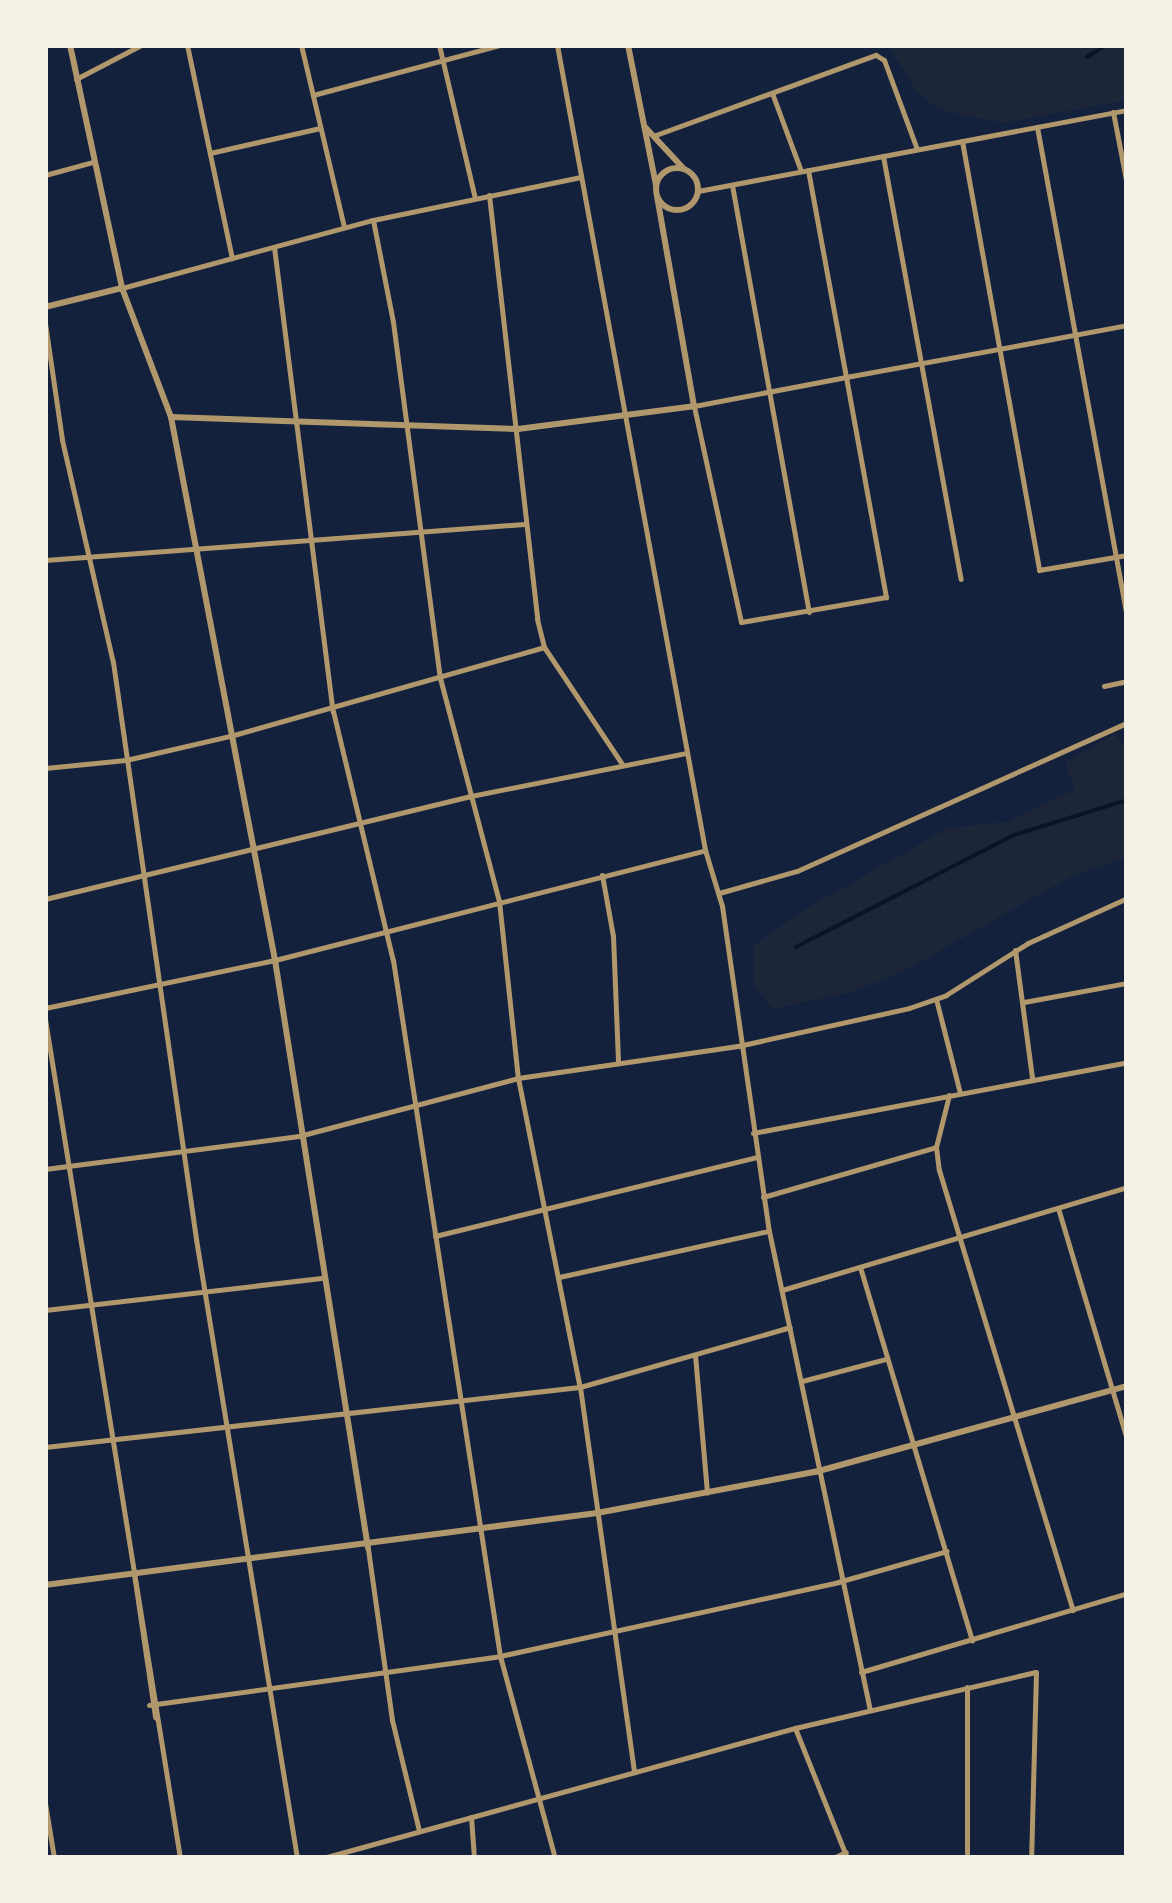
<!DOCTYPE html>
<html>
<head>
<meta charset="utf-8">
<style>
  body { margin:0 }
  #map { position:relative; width:1172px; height:1903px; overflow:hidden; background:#14213d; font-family:Raleway,sans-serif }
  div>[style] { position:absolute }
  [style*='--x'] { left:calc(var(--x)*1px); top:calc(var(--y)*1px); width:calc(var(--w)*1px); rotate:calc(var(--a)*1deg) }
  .green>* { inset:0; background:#1d2539 }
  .stream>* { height:4px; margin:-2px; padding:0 2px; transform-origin:2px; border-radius:2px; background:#0b132b }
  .minor>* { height:5px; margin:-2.5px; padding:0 2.5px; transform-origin:2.5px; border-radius:2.5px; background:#b1986c }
  .tertiary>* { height:6px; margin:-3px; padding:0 3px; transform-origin:3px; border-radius:3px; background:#b1986c }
  .tertiary>.ring { margin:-3px; padding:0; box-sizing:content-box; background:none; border:6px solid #b1986c; border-radius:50% }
  span { translate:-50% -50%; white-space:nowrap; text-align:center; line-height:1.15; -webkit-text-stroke:8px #f6f1e7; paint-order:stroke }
  .frame { position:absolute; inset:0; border:48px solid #f6f1e7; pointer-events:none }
</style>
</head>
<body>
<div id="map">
  <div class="green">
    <div style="clip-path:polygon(889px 45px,1127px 45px,1127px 100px,1004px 123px,939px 110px,915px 90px)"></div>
    <div style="clip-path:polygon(1115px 733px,1127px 752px,1127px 857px,1070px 877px,908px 969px,849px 993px,773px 1009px,754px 986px,754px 945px,804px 910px,948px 828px,1005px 822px,1075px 790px,1065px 763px)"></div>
  </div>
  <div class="stream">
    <div style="--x:1087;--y:57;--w:22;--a:-32"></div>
    <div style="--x:796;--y:947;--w:245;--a:-27.2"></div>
    <div style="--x:1014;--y:835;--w:118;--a:-17.2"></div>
  </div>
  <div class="minor">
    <div style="--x:187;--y:45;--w:218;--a:78.1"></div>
    <div style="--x:301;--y:45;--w:187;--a:76.7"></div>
    <div style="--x:439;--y:45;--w:157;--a:76.8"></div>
    <div style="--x:557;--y:45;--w:818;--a:79.58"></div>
    <div style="--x:705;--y:850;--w:59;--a:73.1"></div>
    <div style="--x:722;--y:906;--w:328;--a:81.8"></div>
    <div style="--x:769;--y:1231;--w:489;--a:78.1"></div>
    <div style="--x:76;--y:79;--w:73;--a:-27.6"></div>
    <div style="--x:772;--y:93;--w:83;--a:69.6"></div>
    <div style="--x:313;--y:95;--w:193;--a:-15"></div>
    <div style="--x:1113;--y:112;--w:74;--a:79.1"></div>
    <div style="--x:1037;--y:127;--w:499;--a:79.6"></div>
    <div style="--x:653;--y:136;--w:237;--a:-20"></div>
    <div style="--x:876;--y:55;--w:9;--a:32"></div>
    <div style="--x:884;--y:60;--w:95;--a:69.7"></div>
    <div style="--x:962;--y:141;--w:436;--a:79.8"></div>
    <div style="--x:1039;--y:570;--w:89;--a:-9.7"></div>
    <div style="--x:210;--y:153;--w:113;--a:-12.8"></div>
    <div style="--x:883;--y:156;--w:430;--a:79.6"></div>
    <div style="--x:808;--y:170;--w:210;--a:79.6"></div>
    <div style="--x:846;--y:377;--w:224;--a:79.7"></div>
    <div style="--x:886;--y:597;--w:147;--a:170.2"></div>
    <div style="--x:741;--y:622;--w:221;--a:-102.3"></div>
    <div style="--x:694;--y:406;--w:155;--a:-10.8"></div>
    <div style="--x:846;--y:377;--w:156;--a:-10.4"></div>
    <div style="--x:999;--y:349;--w:130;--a:-10.6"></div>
    <div style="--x:45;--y:175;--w:50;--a:-15.2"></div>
    <div style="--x:732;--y:185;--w:434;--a:79.8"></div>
    <div style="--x:698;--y:191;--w:437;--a:-10.7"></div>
    <div style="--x:489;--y:195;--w:427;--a:83.5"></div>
    <div style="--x:537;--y:619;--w:29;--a:76"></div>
    <div style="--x:544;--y:647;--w:141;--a:56.3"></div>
    <div style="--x:373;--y:220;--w:104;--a:78.9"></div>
    <div style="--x:393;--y:322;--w:359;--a:82.5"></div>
    <div style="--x:440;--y:678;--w:231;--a:75.2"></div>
    <div style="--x:499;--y:901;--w:178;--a:83.9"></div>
    <div style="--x:518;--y:1078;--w:315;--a:78.7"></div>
    <div style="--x:580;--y:1387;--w:389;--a:82"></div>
    <div style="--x:274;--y:247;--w:468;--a:82.8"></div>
    <div style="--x:333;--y:711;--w:256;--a:76.5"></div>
    <div style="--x:393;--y:960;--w:704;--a:81.26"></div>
    <div style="--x:500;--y:1656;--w:209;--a:74.8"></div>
    <div style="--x:122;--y:288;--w:260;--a:-15.2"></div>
    <div style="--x:373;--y:220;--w:211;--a:-11.7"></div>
    <div style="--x:45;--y:323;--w:118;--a:81.7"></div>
    <div style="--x:62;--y:440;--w:228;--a:77.1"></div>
    <div style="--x:113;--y:662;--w:583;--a:81.81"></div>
    <div style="--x:196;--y:1239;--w:627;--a:80.73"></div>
    <div style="--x:45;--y:560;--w:481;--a:-4.3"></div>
    <div style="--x:1104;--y:686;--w:24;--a:-12"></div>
    <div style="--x:45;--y:768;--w:81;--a:-5.6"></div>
    <div style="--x:126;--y:760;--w:107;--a:-13"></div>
    <div style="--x:230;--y:736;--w:326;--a:-15.8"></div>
    <div style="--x:602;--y:875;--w:62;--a:79.8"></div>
    <div style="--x:613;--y:936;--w:127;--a:87.7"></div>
    <div style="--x:719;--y:893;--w:81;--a:-15.8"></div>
    <div style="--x:797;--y:871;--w:362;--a:-24.2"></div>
    <div style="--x:45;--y:899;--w:438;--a:-13.6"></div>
    <div style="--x:471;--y:796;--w:220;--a:-11.3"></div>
    <div style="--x:1015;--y:950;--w:129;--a:82.4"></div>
    <div style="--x:936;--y:999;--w:97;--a:75.7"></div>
    <div style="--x:1024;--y:1002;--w:105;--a:-10.5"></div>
    <div style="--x:45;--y:1008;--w:235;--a:-11.8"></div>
    <div style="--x:275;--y:960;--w:444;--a:-14.3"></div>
    <div style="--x:45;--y:1019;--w:850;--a:80.86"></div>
    <div style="--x:949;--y:1095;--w:54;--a:104"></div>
    <div style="--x:936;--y:1147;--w:23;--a:83"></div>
    <div style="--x:939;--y:1170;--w:460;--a:73.1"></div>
    <div style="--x:753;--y:1133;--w:381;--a:-10.7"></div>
    <div style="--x:45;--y:1169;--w:256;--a:-7.4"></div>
    <div style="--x:299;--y:1136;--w:227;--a:-14.8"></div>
    <div style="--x:518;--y:1078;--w:222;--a:-8.3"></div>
    <div style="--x:738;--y:1046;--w:175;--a:-12.5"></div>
    <div style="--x:909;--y:1008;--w:39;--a:-19"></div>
    <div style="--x:946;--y:995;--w:97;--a:-32.4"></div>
    <div style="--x:1028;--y:943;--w:109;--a:-24.4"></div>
    <div style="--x:763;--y:1197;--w:180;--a:-16.1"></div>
    <div style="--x:1058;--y:1208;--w:242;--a:73.4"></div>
    <div style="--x:435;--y:1236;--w:332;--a:-13.8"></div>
    <div style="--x:860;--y:1267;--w:390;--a:73.3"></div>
    <div style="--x:559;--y:1277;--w:215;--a:-12.4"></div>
    <div style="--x:782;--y:1290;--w:360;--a:-16.6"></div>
    <div style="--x:45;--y:1310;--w:278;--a:-6.6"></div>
    <div style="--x:695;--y:1355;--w:138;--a:85"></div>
    <div style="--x:802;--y:1381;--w:87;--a:-14.7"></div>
    <div style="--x:45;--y:1447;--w:538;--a:-6.4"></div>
    <div style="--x:580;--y:1387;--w:218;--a:-15.9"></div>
    <div style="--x:368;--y:1549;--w:173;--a:82"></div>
    <div style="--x:392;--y:1720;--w:114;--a:76.3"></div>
    <div style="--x:134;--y:1574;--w:145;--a:81.6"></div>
    <div style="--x:861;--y:1672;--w:277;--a:-16.5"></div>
    <div style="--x:149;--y:1705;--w:354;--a:-7.9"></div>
    <div style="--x:500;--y:1656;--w:346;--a:-12.3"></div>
    <div style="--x:838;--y:1582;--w:113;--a:-15.9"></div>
    <div style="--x:795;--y:1728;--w:140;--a:68.2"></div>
    <div style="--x:45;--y:1803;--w:56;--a:80.7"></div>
    <div style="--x:471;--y:1817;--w:41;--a:85.8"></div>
    <div style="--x:323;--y:1858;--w:490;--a:-15.4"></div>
    <div style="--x:795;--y:1728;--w:247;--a:-13.1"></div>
    <div style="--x:1036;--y:1672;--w:186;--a:91.5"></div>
    <div style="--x:639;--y:1858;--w:1;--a:0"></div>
    <div style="--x:833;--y:1858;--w:14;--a:-25"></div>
    <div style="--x:967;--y:1858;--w:171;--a:-90"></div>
  </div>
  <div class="tertiary">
    <div style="--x:70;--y:45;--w:249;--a:77.9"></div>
    <div style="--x:122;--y:288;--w:138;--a:69.2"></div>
    <div style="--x:171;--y:417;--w:553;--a:79.16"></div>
    <div style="--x:275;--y:960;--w:595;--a:81.01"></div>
    <div style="--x:628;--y:45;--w:143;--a:78.7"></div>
    <div style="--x:645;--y:127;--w:57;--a:47.1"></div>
    <div class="ring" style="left:656px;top:168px;width:36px;height:36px"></div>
    <div style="--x:45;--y:307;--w:79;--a:-13.9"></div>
    <div style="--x:171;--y:417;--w:347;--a:2"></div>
    <div style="--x:518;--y:429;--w:177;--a:-7.4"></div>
    <div style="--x:694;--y:406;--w:212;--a:-100"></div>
    <div style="--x:45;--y:1585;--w:557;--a:-7.43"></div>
    <div style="--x:597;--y:1513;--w:222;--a:-10.7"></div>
    <div style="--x:815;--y:1472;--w:324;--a:-15.4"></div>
  </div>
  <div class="frame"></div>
</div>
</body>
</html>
